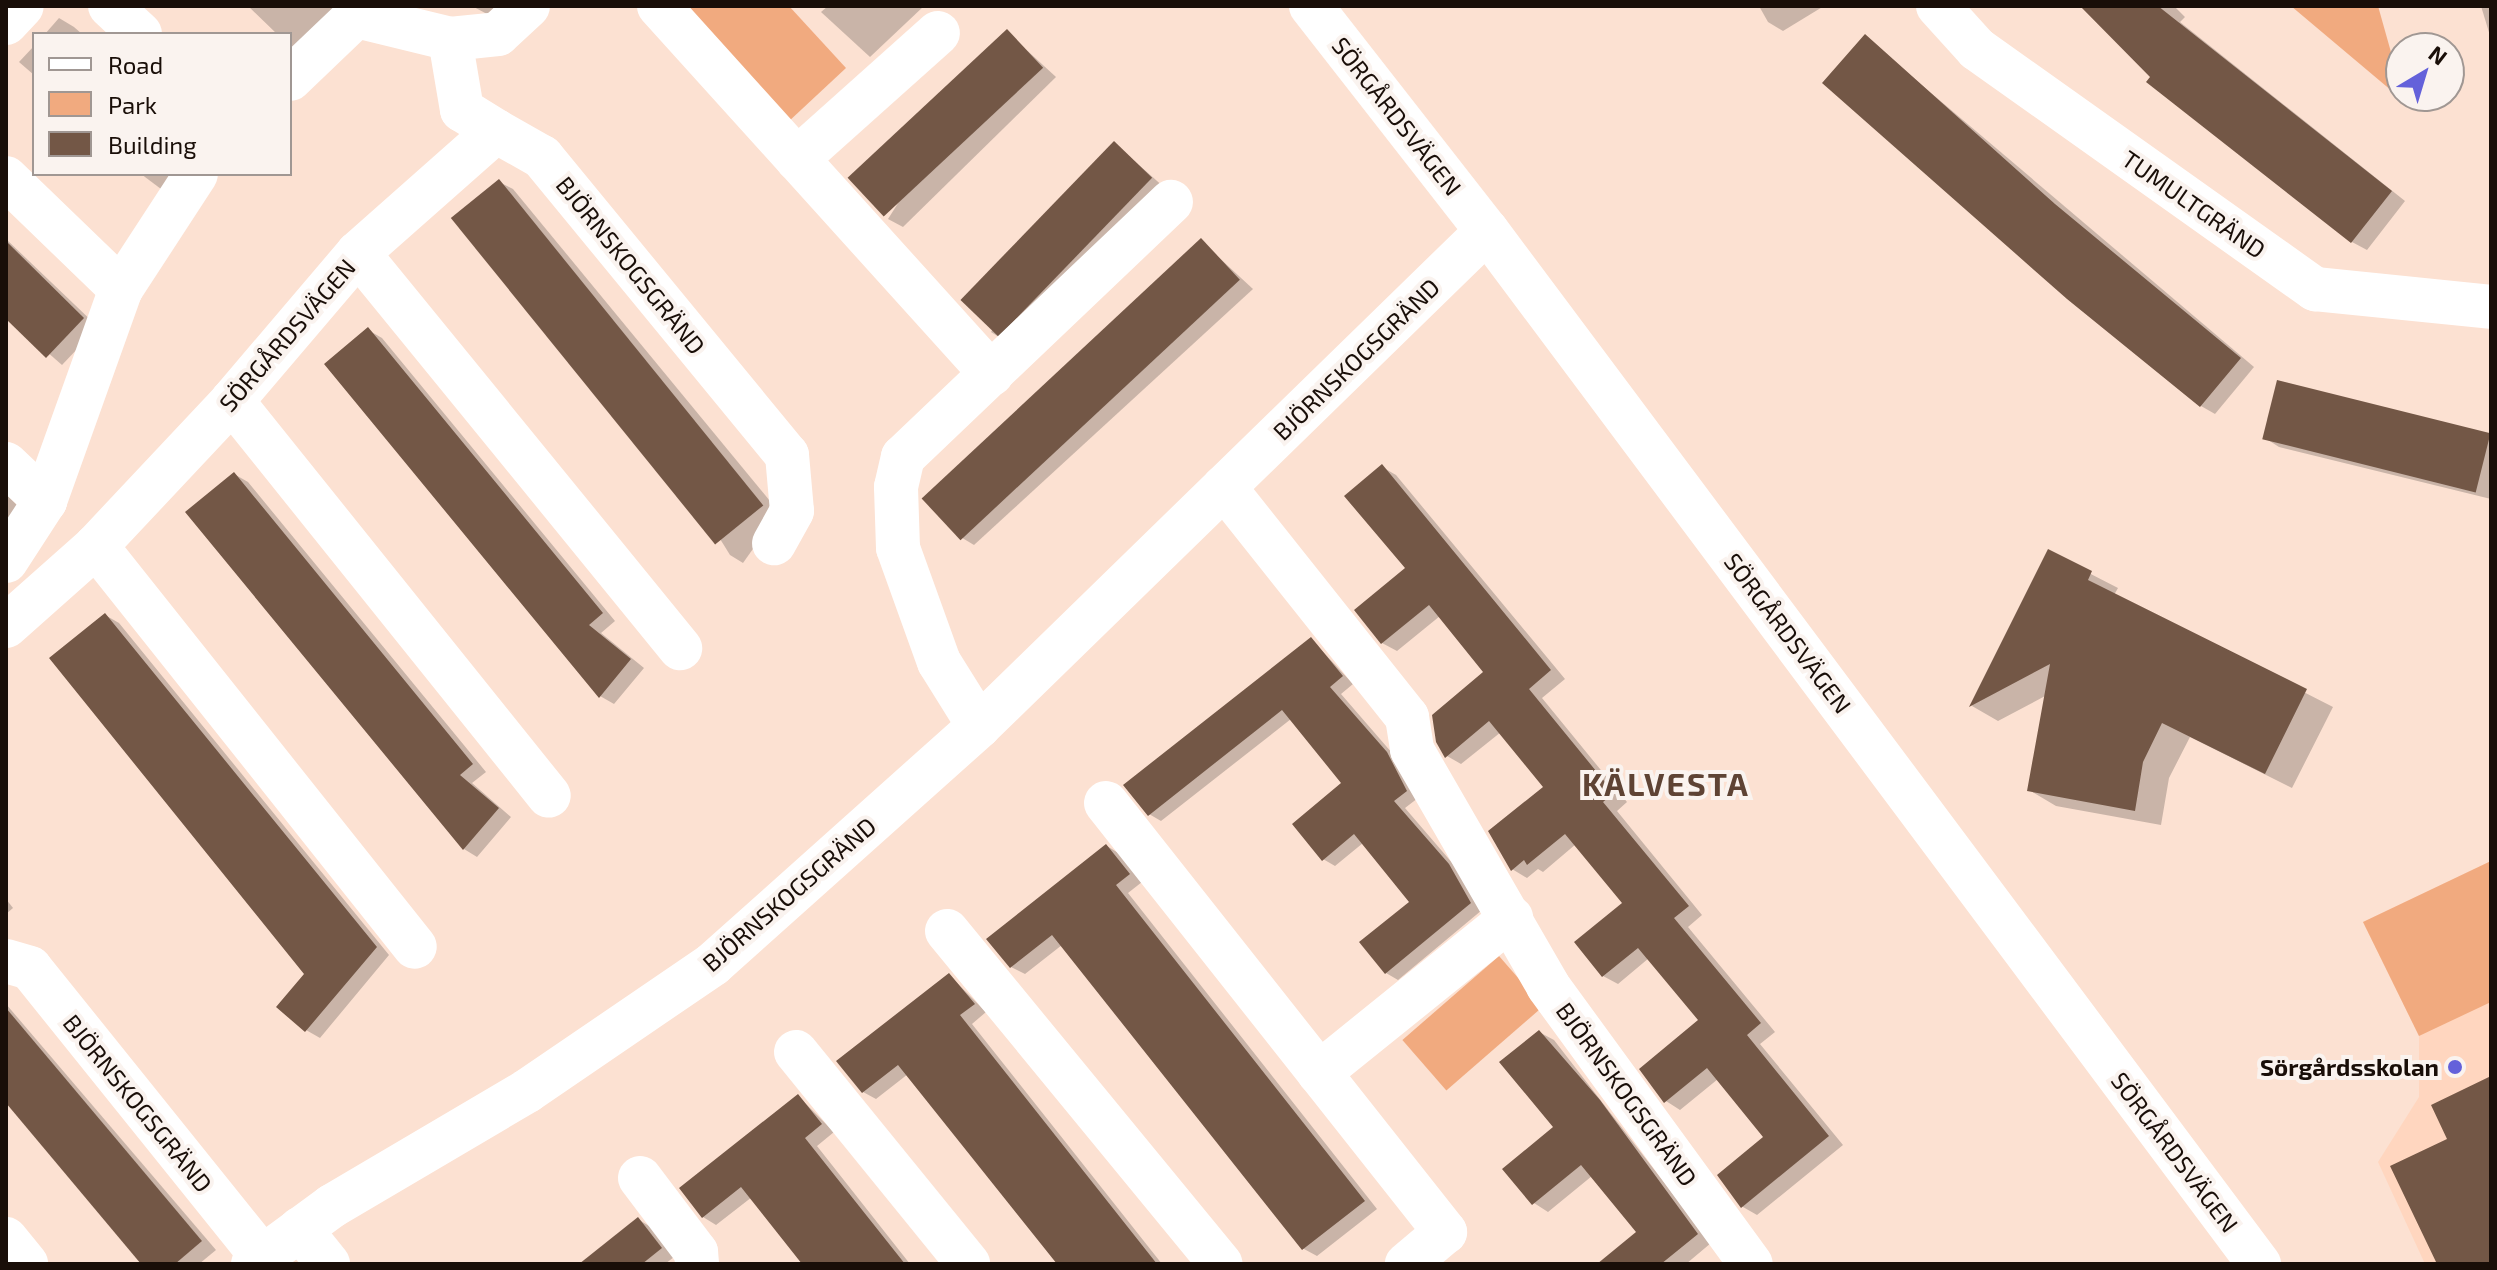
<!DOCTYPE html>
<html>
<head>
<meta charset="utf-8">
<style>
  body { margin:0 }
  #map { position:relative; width:2497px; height:1270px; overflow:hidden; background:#fce1d2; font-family:"Exo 2",sans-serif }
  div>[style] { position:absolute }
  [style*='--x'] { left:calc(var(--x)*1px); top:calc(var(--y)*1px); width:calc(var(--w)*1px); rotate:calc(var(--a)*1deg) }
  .built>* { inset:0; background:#ffd6bf }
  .green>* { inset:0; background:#f1aa7f; transform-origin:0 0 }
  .shadow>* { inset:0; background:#0003 }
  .building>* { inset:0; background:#735746; transform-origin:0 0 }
  .minor>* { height:44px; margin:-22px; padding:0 22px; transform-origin:22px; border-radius:22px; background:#fff }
  .dots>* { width:22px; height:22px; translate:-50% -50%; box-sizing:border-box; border:4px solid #faf3ef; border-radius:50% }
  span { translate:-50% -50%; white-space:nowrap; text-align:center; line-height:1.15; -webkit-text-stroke:8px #faf3ef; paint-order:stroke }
  .street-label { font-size:24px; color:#190e08 }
  .poi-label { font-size:24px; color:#190e08; font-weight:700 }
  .right { translate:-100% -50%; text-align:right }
  .district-label { font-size:32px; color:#5e4334; font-weight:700; letter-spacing:2px }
  .frame { position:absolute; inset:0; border:8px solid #190e08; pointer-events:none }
  .legend { position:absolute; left:32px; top:32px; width:260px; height:144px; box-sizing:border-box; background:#faf3ef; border:2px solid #a09793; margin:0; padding:10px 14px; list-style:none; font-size:24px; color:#190e08 }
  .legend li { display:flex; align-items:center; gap:16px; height:40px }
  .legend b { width:40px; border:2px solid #a09793 }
  .north { position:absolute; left:2385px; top:32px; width:80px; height:80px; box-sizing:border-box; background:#faf3ef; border:2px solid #a09793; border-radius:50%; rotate:38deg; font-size:22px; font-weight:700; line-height:32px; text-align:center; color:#190e08 }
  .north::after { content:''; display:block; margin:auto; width:28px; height:36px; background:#6461da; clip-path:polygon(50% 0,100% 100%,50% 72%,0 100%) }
</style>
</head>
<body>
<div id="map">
  <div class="built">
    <div style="clip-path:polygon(2491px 861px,2491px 1264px,2425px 1264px,2378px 1162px,2419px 1097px,2419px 1036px,2363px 922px)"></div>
  </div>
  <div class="green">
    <div style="clip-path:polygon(680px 6px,789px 6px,846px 68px,787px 123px)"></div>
    <div style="clip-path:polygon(2291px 6px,2378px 6px,2405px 102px)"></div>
    <div style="clip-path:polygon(2491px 861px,2491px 1002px,2419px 1036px,2363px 922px)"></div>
    <div style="left:1499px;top:956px;width:67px;height:128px;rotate:49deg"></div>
  </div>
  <div class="shadow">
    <div style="clip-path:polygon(248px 6px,331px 6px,342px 16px,304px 53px,290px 46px,290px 34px,277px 34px)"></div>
    <div style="clip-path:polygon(472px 6px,496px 6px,487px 14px)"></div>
    <div style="clip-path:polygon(828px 6px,924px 6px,870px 57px,821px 12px)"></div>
    <div style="clip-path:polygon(1759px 6px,1824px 6px,1783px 31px,1768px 22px)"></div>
    <div style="clip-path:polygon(2082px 6px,2174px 6px,2185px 17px,2180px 22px,2405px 201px,2367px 250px,2352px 242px,2149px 82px,2153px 76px)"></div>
    <div style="clip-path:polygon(2481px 6px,2491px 6px,2491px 39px)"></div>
    <div style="clip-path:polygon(59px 18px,74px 27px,82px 34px,45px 34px)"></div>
    <div style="clip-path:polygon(1007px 32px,1056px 77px,903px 227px,888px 219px)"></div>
    <div style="clip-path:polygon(1865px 37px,2254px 367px,2215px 414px,2201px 406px)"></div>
    <div style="clip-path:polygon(34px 46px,34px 75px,19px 62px)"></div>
    <div style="clip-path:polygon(1114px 143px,1165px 188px,1005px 341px,991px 332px)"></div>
    <div style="clip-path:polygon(141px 174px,188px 174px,169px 195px)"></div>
    <div style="clip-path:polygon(499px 182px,513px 189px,779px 512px,743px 563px,730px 555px)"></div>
    <div style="clip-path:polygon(6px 239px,98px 327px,62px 365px,6px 316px)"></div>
    <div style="clip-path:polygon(1201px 241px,1253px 289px,974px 545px,959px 536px)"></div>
    <div style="clip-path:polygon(368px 330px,382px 338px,615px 621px,601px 633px,644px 668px,614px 704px,600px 696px,327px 364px)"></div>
    <div style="clip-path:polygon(2491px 434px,2491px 499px,2279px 447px,2265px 438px)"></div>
    <div style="clip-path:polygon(1382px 467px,1396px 475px,1565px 679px,1542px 698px,1627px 802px,1617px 811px,1702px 915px,1688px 927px,1775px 1032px,1760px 1044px,1843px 1145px,1757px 1215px,1743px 1207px,1720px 1176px,1766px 1137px,1718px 1079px,1680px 1110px,1666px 1101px,1701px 1021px,1649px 958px,1618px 984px,1603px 976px,1625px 903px,1576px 844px,1543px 872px,1538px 869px,1527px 878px,1512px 869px,1546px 787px,1501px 732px,1461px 764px,1447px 756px,1486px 672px,1440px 616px,1397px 651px,1382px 643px,1357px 610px,1408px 569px)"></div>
    <div style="clip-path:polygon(234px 474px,248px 482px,486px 772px,472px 783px,511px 817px,477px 857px,464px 849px,188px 512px)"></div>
    <div style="clip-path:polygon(6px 494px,26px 514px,6px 546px)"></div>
    <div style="clip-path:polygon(2048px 552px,2118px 588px,2114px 595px,2333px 707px,2292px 788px,2190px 737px,2169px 778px,2161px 825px,2056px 806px,2029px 790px,2047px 695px,1998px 721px,1972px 706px)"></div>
    <div style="clip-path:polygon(105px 615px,119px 623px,389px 955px,320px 1038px,306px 1030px,307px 974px)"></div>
    <div style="clip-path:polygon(1311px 639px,1353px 684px,1341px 694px,1399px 761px,1418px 798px,1405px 808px,1460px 872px,1482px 910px,1398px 980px,1386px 973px,1412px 902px,1363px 843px,1335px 866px,1323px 859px,1344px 783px,1291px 719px,1161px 821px,1149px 814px)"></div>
    <div style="clip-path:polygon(1107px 846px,1120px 854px,1142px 882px,1128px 893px,1377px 1209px,1317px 1256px,1304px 1249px,1062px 945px,1025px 974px,1011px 967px)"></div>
    <div style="clip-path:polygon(6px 899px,13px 908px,6px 914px)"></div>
    <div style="clip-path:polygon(949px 975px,986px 1012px,972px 1024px,1162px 1264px,1059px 1264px,908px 1074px,876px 1099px,863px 1092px)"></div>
    <div style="clip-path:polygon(6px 1004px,216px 1250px,199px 1264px,144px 1264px,6px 1100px)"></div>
    <div style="clip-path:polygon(1539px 1032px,1554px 1040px,1711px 1243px,1686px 1264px,1600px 1264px,1639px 1232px,1592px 1176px,1548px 1212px,1534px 1203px,1555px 1128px)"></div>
    <div style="clip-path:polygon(798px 1096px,834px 1132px,817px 1146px,910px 1264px,805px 1264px,752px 1197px,716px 1225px,703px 1217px,682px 1188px)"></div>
    <div style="clip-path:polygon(639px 1220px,651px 1227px,674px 1257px,665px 1264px,582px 1264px)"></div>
  </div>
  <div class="building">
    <div style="clip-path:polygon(2080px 6px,2158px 6px,2392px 191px,2351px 243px,2146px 82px,2150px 77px)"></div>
    <div style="left:1007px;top:29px;width:53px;height:218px;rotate:47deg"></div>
    <div style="clip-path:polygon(1865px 34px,2055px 204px,2241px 358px,2200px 407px,2067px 299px,1822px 83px)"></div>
    <div style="left:1114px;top:141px;width:53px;height:221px;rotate:44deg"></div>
    <div style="left:499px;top:179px;width:420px;height:62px;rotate:51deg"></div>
    <div style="left:1201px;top:238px;width:57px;height:382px;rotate:47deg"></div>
    <div style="clip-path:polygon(6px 241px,84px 318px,46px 358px,6px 319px)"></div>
    <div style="clip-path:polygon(368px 327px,603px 613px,589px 625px,631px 659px,599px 698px,324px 364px)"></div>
    <div style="left:2277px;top:380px;width:220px;height:61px;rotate:14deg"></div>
    <div style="clip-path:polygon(1382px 464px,1551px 670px,1529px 689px,1614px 793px,1603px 802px,1689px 906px,1674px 918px,1761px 1023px,1747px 1035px,1829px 1136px,1741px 1208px,1717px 1175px,1763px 1137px,1707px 1068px,1664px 1103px,1639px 1069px,1698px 1020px,1638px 948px,1602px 977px,1574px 942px,1622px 903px,1565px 834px,1527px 865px,1524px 860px,1511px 871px,1488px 831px,1543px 787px,1489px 721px,1445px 758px,1436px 742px,1432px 715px,1483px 672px,1429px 605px,1381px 644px,1354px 610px,1405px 568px,1344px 496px)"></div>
    <div style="clip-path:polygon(234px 472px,473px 764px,460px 775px,499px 808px,463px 850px,185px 512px)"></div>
    <div style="clip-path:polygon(2048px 549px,2092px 571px,2088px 580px,2307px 689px,2265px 774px,2162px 723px,2143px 762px,2135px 811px,2027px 791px,2050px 664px,1969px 707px)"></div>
    <div style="clip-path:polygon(105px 613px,377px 947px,305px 1032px,276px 1007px,304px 974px,49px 658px)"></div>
    <div style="clip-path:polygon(1311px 637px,1343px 676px,1330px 687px,1387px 752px,1407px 791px,1394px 801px,1449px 864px,1471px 903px,1385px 974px,1359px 942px,1409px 902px,1354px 834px,1322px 861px,1292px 824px,1341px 783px,1282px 710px,1148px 816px,1123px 785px)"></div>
    <div style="clip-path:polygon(1106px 844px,1130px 874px,1116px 885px,1365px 1201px,1302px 1250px,1052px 935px,1010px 968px,986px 939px)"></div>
    <div style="clip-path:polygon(949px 973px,975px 1004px,960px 1015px,1157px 1264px,1057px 1264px,898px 1065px,862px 1093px,836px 1061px)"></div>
    <div style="clip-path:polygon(6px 1008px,202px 1241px,175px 1264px,141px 1264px,6px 1103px)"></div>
    <div style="clip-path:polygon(1539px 1030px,1600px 1100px,1698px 1234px,1661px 1264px,1597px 1264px,1636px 1232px,1581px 1165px,1532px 1205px,1502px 1169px,1553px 1127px,1499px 1062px)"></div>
    <div style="clip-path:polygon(2491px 1076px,2491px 1264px,2437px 1264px,2390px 1166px,2447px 1139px,2431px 1105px)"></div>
    <div style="clip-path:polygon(798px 1094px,822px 1124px,805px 1138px,905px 1264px,802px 1264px,741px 1187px,702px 1218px,679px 1188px)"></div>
    <div style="clip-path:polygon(638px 1217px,662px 1248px,642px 1264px,579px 1264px)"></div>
  </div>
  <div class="minor">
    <div style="--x:110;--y:6;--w:41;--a:43"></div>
    <div style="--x:659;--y:6;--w:496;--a:47.9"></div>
    <div style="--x:1311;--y:6;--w:286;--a:52"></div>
    <div style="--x:1487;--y:231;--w:1290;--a:53.23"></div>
    <div style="--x:1938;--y:6;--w:58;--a:47.8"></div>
    <div style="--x:1977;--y:49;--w:415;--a:35.4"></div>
    <div style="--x:2315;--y:289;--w:177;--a:5.8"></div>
    <div style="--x:356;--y:16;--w:97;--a:13.7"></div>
    <div style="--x:450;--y:39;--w:48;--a:-5.9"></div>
    <div style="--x:498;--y:34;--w:41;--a:-43"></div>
    <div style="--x:6;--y:23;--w:23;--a:-47"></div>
    <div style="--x:290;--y:79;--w:91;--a:-43.7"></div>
    <div style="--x:356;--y:16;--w:11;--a:-68"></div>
    <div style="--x:496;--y:131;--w:53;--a:29.5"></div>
    <div style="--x:542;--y:157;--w:386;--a:50.6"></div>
    <div style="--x:787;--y:455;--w:56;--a:84.9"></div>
    <div style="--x:792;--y:511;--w:37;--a:119"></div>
    <div style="--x:797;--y:159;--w:189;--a:-41.8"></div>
    <div style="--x:6;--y:178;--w:160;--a:44"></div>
    <div style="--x:358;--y:253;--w:510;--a:50.81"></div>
    <div style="--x:232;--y:401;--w:506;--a:51.25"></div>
    <div style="--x:6;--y:464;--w:54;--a:43.5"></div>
    <div style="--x:1224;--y:487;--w:294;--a:51.5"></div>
    <div style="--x:1407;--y:717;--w:33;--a:81"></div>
    <div style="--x:1412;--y:750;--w:272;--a:60"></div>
    <div style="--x:1548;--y:986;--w:344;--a:53.9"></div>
    <div style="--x:96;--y:546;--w:512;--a:51.5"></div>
    <div style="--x:6;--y:561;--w:72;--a:-57"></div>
    <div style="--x:45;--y:501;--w:225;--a:-70.3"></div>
    <div style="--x:121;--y:289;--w:137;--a:-56.9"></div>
    <div style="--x:6;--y:626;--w:120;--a:-41.6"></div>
    <div style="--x:96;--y:546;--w:199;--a:-46.8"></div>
    <div style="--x:232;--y:401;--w:194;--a:-49.6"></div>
    <div style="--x:358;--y:253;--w:184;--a:-41.5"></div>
    <div style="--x:496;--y:131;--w:40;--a:-148"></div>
    <div style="--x:462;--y:110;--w:72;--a:-99.6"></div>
    <div style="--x:979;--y:726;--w:75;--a:-122"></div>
    <div style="--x:939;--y:662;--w:121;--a:-109.8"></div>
    <div style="--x:898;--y:548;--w:61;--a:-91.9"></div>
    <div style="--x:896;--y:487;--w:31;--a:-77"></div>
    <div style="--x:903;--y:457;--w:370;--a:-43.6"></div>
    <div style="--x:1106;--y:803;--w:547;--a:51.68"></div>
    <div style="--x:1445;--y:1232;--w:50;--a:139.9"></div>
    <div style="--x:947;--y:931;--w:431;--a:50.6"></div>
    <div style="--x:6;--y:961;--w:25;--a:16"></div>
    <div style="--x:30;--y:968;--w:371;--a:51.2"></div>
    <div style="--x:796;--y:1052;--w:273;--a:50.9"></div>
    <div style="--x:1319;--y:1073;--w:247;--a:-38.9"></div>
    <div style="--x:640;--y:1178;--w:93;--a:52.9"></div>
    <div style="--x:696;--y:1252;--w:12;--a:85"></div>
    <div style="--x:300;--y:1229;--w:45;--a:51.3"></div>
    <div style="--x:6;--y:1239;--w:32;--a:51"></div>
    <div style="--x:253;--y:1264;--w:98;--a:-36.3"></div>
    <div style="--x:332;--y:1206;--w:226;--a:-30.5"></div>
    <div style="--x:527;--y:1091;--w:225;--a:-34.3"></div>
    <div style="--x:713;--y:964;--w:357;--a:-41.8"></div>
    <div style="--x:979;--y:726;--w:709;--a:-44.26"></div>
  </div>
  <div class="dots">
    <div style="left:2455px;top:1067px;background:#6461da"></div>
  </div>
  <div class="street-label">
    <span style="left:1397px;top:116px;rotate:52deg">SÖRGÅRDSVÄGEN</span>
    <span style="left:2194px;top:204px;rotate:35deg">TUMULTGRÄND</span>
    <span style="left:631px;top:265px;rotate:51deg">BJÖRNSKOGSGRÄND</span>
    <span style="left:287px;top:335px;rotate:-49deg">SÖRGÅRDSVÄGEN</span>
    <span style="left:1356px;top:359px;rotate:-44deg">BJÖRNSKOGSGRÄND</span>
    <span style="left:1788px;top:633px;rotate:53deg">SÖRGÅRDSVÄGEN</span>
    <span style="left:789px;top:894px;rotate:-41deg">BJÖRNSKOGSGRÄND</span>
    <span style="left:1627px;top:1094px;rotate:54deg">BJÖRNSKOGSGRÄND</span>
    <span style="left:138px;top:1103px;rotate:51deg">BJÖRNSKOGSGRÄND</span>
    <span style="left:2175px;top:1152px;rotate:53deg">SÖRGÅRDSVÄGEN</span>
  </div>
  <div class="poi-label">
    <span class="right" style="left:2439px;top:1067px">Sörgårdsskolan</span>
  </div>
  <div class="district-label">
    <span style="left:1666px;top:783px">KÄLVESTA</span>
  </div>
  <div class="frame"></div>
  <ul class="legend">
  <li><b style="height:10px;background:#fff"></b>Road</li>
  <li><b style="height:22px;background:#f1aa7f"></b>Park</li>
  <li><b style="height:22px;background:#735746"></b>Building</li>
  </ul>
  <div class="north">N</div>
</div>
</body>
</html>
